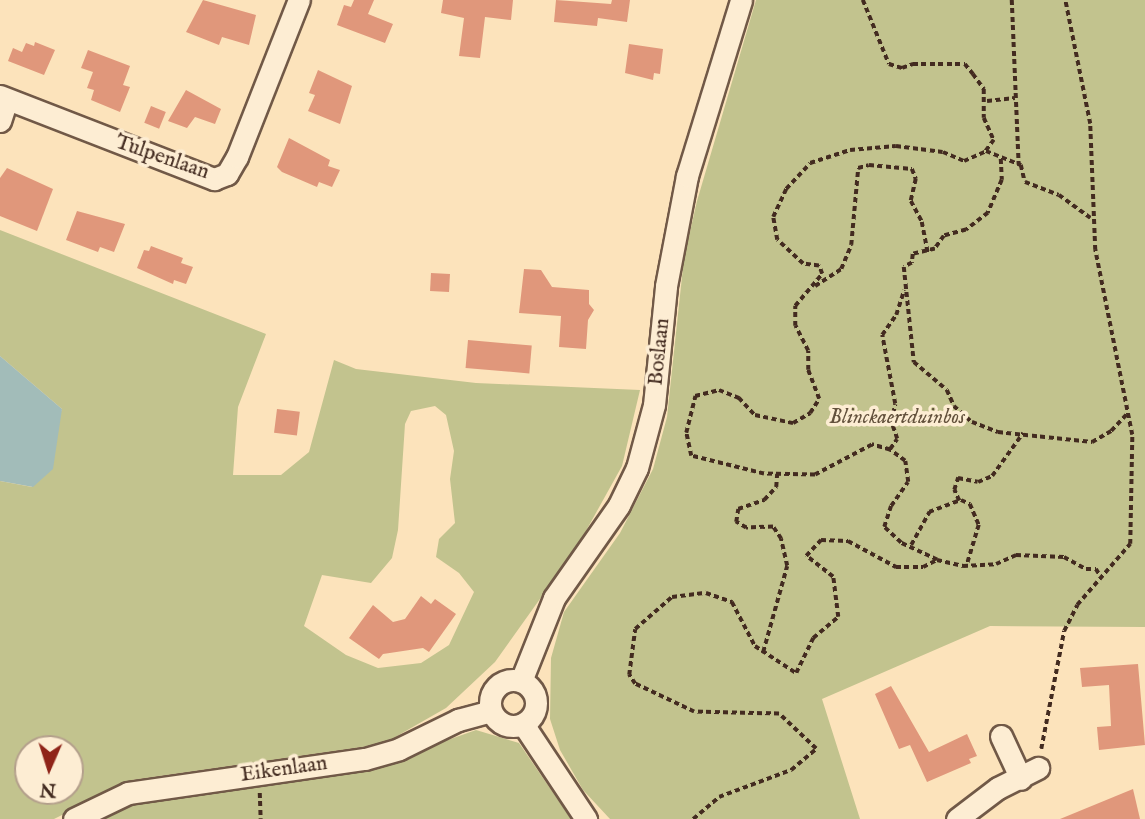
<!DOCTYPE html>
<html>
<head>
<meta charset="utf-8">
<style>
  body { margin:0 }
  #map { position:relative; width:1145px; height:819px; overflow:hidden; background:#fce3bb; font-family:"IM FELL English",serif }
  div>[style] { position:absolute }
  [style*='--x'] { left:calc(var(--x)*1px); top:calc(var(--y)*1px); width:calc(var(--w)*1px); rotate:calc(var(--a)*1deg) }
  .green>* { inset:0; background:#c2c38e }
  .water>* { inset:0; background:#a2bcb9 }
  .building>* { inset:0; background:#e0977b; transform-origin:0 0 }
  .path>* { height:3.5px; margin-top:-1.75px; transform-origin:0; background:repeating-linear-gradient(90deg,#432b20 0 5px,transparent 0 8.5px) }
  .roads { filter:drop-shadow(2px 0 #715947) drop-shadow(-2px 0 #715947) drop-shadow(0 2px #715947) drop-shadow(0 -2px #715947) }
  .minor>* { height:21px; margin:-10.5px; padding:0 10.5px; transform-origin:10.5px; border-radius:10.5px; background:#fdedd3 }
  .minor>.ring { margin:-10.5px; padding:0; box-sizing:content-box; background:none; border:21px solid #fdedd3; border-radius:50% }
  span { translate:-50% -50%; white-space:nowrap; text-align:center; line-height:1.15; -webkit-text-stroke:7px #fdedd3; paint-order:stroke }
  .street-label { font-size:21px; color:#432b20 }
  .park-label { font-size:21px; color:#63513c; font-style:italic }
  .north { position:absolute; left:14px; top:735px; width:70px; height:70px; box-sizing:border-box; background:#fdedd3; border:2px solid #b39f8b; border-radius:50%; rotate:183deg; font-size:19px; font-weight:700; line-height:28px; text-align:center; color:#432b20 }
  .north::after { content:''; display:block; margin:auto; width:24px; height:32px; background:#8f2418; clip-path:polygon(50% 0,100% 100%,50% 72%,0 100%) }
</style>
</head>
<body>
<div id="map">
  <div class="green">
    <div style="clip-path:polygon(756px 0,1145px 0,1145px 627px,990px 626px,822px 699px,860px 819px,610px 819px,583px 790px,560px 750px,550px 719px,551px 658px,564px 612px,620px 533px,653px 469px,667px 417px,684px 258px,697px 201px)"></div>
    <div style="clip-path:polygon(evenodd,0 230px,266px 334px,238px 407px,233px 475px,281px 475px,309px 452px,334px 360px,356px 369px,476px 383px,640px 390px,622px 466px,577px 547px,495px 662px,446px 708px,383px 744px,132px 780px,54px 819px,0 819px,0 481px,32px 487px,62px 409px,0 356px,0 230px,435px 406px,446px 415px,454px 451px,450px 479px,455px 523px,439px 539px,436px 557px,459px 573px,474px 592px,449px 645px,421px 663px,378px 668px,346px 655px,304px 626px,322px 575px,371px 583px,392px 558px,398px 530px,405px 424px,411px 411px,435px 406px,0 230px,28px 749px,70px 749px,70px 791px,28px 791px,28px 749px)"></div>
    <div style="clip-path:polygon(476px 730px,519px 743px,571px 819px,95px 819px,131px 803px,366px 769px)"></div>
  </div>
  <div class="water">
    <div style="clip-path:polygon(0 356px,62px 409px,53px 469px,33px 487px,0 481px)"></div>
  </div>
  <div class="building">
    <div style="clip-path:polygon(203px 0,256px 15px,249px 45px,222px 37px,219px 45px,186px 32px)"></div>
    <div style="clip-path:polygon(354px 0,374px 0,368px 14px,393px 24px,385px 43px,337px 25px,344px 5px,351px 7px)"></div>
    <div style="clip-path:polygon(443px 0,513px 0,511px 20px,485px 17px,480px 58px,459px 56px,464px 18px,441px 13px)"></div>
    <div style="clip-path:polygon(556px 0,611px 4px,612px 0,630px 0,627px 22px,598px 18px,597px 26px,554px 22px)"></div>
    <div style="clip-path:polygon(35px 42px,55px 50px,44px 75px,8px 61px,13px 48px,22px 52px,26px 43px,34px 46px)"></div>
    <div style="clip-path:polygon(629px 44px,663px 49px,660px 74px,654px 73px,653px 80px,625px 73px)"></div>
    <div style="clip-path:polygon(88px 50px,130px 66px,123px 85px,130px 87px,120px 112px,91px 100px,94px 90px,87px 88px,93px 72px,81px 68px)"></div>
    <div style="clip-path:polygon(318px 70px,352px 86px,340px 124px,308px 111px,315px 95px,309px 93px)"></div>
    <div style="clip-path:polygon(186px 90px,221px 109px,215px 124px,195px 117px,187px 128px,168px 121px)"></div>
    <div style="left:151px;top:106px;width:16px;height:18px;rotate:22deg"></div>
    <div style="clip-path:polygon(289px 138px,330px 160px,328px 166px,340px 170px,332px 187px,319px 182px,317px 187px,282px 172px,277px 167px)"></div>
    <div style="clip-path:polygon(7px 168px,53px 189px,37px 231px,0 216px,0 178px)"></div>
    <div style="clip-path:polygon(77px 211px,125px 224px,114px 252px,100px 247px,98px 252px,66px 240px)"></div>
    <div style="clip-path:polygon(151px 246px,183px 258px,181px 263px,193px 267px,186px 284px,174px 280px,173px 284px,137px 268px,144px 250px,149px 251px)"></div>
    <div style="clip-path:polygon(524px 269px,541px 270px,552px 287px,589px 290px,589px 304px,594px 310px,588px 320px,586px 349px,559px 347px,561px 316px,519px 313px)"></div>
    <div style="left:431px;top:273px;width:19px;height:18px;rotate:3deg"></div>
    <div style="left:468px;top:340px;width:64px;height:28px;rotate:5deg"></div>
    <div style="left:277px;top:409px;width:23px;height:24px;rotate:7deg"></div>
    <div style="clip-path:polygon(421px 596px,431px 604px,435px 599px,456px 614px,429px 652px,423px 648px,383px 654px,379px 659px,349px 638px,373px 605px,393px 622px,405px 619px)"></div>
    <div style="clip-path:polygon(1138px 664px,1145px 745px,1099px 750px,1097px 727px,1111px 726px,1109px 685px,1082px 687px,1080px 668px)"></div>
    <div style="clip-path:polygon(891px 686px,929px 752px,967px 734px,977px 756px,969px 759px,971px 763px,927px 782px,910px 745px,899px 749px,875px 694px)"></div>
    <div style="clip-path:polygon(1133px 789px,1140px 819px,1060px 819px)"></div>
  </div>
  <div class="path">
    <div style="--x:863;--y:0;--w:69;--a:67.9"></div>
    <div style="--x:889;--y:64;--w:14;--a:17"></div>
    <div style="--x:902;--y:68;--w:12;--a:-20"></div>
    <div style="--x:913;--y:64;--w:52;--a:0"></div>
    <div style="--x:965;--y:64;--w:13;--a:51"></div>
    <div style="--x:973;--y:74;--w:19;--a:54"></div>
    <div style="--x:984;--y:89;--w:29;--a:90"></div>
    <div style="--x:984;--y:118;--w:24;--a:66"></div>
    <div style="--x:994;--y:140;--w:14;--a:126"></div>
    <div style="--x:1012;--y:0;--w:165;--a:87.6"></div>
    <div style="--x:987;--y:101;--w:28;--a:-6"></div>
    <div style="--x:1001;--y:159;--w:21;--a:87"></div>
    <div style="--x:1002;--y:180;--w:36;--a:113"></div>
    <div style="--x:988;--y:213;--w:28;--a:142"></div>
    <div style="--x:966;--y:230;--w:23;--a:165"></div>
    <div style="--x:944;--y:236;--w:16;--a:125"></div>
    <div style="--x:935;--y:249;--w:23;--a:167"></div>
    <div style="--x:913;--y:254;--w:9;--a:96"></div>
    <div style="--x:912;--y:263;--w:9;--a:153"></div>
    <div style="--x:904;--y:267;--w:96;--a:84"></div>
    <div style="--x:914;--y:362;--w:43;--a:40.3"></div>
    <div style="--x:947;--y:390;--w:17;--a:66"></div>
    <div style="--x:954;--y:406;--w:24;--a:42"></div>
    <div style="--x:972;--y:422;--w:28;--a:21"></div>
    <div style="--x:998;--y:432;--w:95;--a:6.1"></div>
    <div style="--x:1092;--y:442;--w:22;--a:-30"></div>
    <div style="--x:1111;--y:431;--w:23;--a:-47"></div>
    <div style="--x:815;--y:286;--w:31;--a:-33"></div>
    <div style="--x:841;--y:269;--w:26;--a:-67"></div>
    <div style="--x:851;--y:245;--w:77;--a:-84.8"></div>
    <div style="--x:858;--y:168;--w:11;--a:-15"></div>
    <div style="--x:869;--y:165;--w:43;--a:5.3"></div>
    <div style="--x:912;--y:169;--w:11;--a:68"></div>
    <div style="--x:916;--y:179;--w:23;--a:103"></div>
    <div style="--x:911;--y:201;--w:24;--a:62"></div>
    <div style="--x:922;--y:222;--w:31;--a:79"></div>
    <div style="--x:890;--y:449;--w:12;--a:-55"></div>
    <div style="--x:897;--y:439;--w:18;--a:-109"></div>
    <div style="--x:891;--y:422;--w:18;--a:-77"></div>
    <div style="--x:895;--y:404;--w:70;--a:-100.7"></div>
    <div style="--x:882;--y:335;--w:24;--a:-55"></div>
    <div style="--x:896;--y:315;--w:26;--a:-72"></div>
    <div style="--x:959;--y:501;--w:12;--a:-114"></div>
    <div style="--x:954;--y:490;--w:13;--a:-72"></div>
    <div style="--x:958;--y:478;--w:20;--a:11"></div>
    <div style="--x:978;--y:482;--w:15;--a:-23"></div>
    <div style="--x:992;--y:476;--w:53;--a:-54.2"></div>
    <div style="--x:911;--y:545;--w:38;--a:-61"></div>
    <div style="--x:929;--y:512;--w:34;--a:-21"></div>
    <div style="--x:961;--y:500;--w:10;--a:24"></div>
    <div style="--x:970;--y:504;--w:23;--a:67"></div>
    <div style="--x:979;--y:525;--w:42;--a:106.7"></div>
    <div style="--x:937;--y:560;--w:27;--a:13"></div>
    <div style="--x:963;--y:566;--w:33;--a:-3"></div>
    <div style="--x:996;--y:564;--w:22;--a:-24"></div>
    <div style="--x:1016;--y:555;--w:48;--a:2.4"></div>
    <div style="--x:1064;--y:557;--w:25;--a:29"></div>
    <div style="--x:1086;--y:569;--w:10;--a:0"></div>
    <div style="--x:1096;--y:569;--w:9;--a:58"></div>
    <div style="--x:763;--y:652;--w:89;--a:-74.4"></div>
    <div style="--x:787;--y:566;--w:28;--a:-103"></div>
    <div style="--x:781;--y:539;--w:14;--a:-124"></div>
    <div style="--x:773;--y:527;--w:27;--a:178"></div>
    <div style="--x:746;--y:528;--w:12;--a:-149"></div>
    <div style="--x:736;--y:522;--w:13;--a:-81"></div>
    <div style="--x:738;--y:509;--w:28;--a:-19"></div>
    <div style="--x:764;--y:500;--w:18;--a:-47"></div>
    <div style="--x:776;--y:487;--w:13;--a:-86"></div>
    <div style="--x:1041;--y:749;--w:120;--a:-79"></div>
    <div style="--x:1064;--y:631;--w:29;--a:-63"></div>
    <div style="--x:1077;--y:605;--w:81;--a:-49"></div>
    <div style="--x:1130;--y:544;--w:109;--a:-88.9"></div>
    <div style="--x:1132;--y:435;--w:189;--a:-101.3"></div>
    <div style="--x:1095;--y:250;--w:126;--a:-92.3"></div>
    <div style="--x:1090;--y:124;--w:126;--a:-101.4"></div>
    <div style="--x:260;--y:793;--w:26;--a:88"></div>
    <div style="--x:693;--y:819;--w:34;--a:-40"></div>
    <div style="--x:719;--y:797;--w:77;--a:-20.6"></div>
    <div style="--x:791;--y:770;--w:33;--a:-40"></div>
    <div style="--x:816;--y:749;--w:51;--a:-136.6"></div>
    <div style="--x:779;--y:714;--w:85;--a:-178.7"></div>
    <div style="--x:694;--y:712;--w:65;--a:-154.6"></div>
    <div style="--x:635;--y:684;--w:11;--a:-124"></div>
    <div style="--x:629;--y:675;--w:46;--a:-82.6"></div>
    <div style="--x:635;--y:629;--w:49;--a:-40.9"></div>
    <div style="--x:672;--y:597;--w:34;--a:-7"></div>
    <div style="--x:706;--y:593;--w:28;--a:19"></div>
    <div style="--x:732;--y:602;--w:50;--a:62.4"></div>
    <div style="--x:755;--y:646;--w:49;--a:33.4"></div>
    <div style="--x:796;--y:673;--w:39;--a:-64"></div>
    <div style="--x:813;--y:638;--w:33;--a:-40"></div>
    <div style="--x:838;--y:617;--w:40;--a:-97.1"></div>
    <div style="--x:833;--y:577;--w:34;--a:-142"></div>
    <div style="--x:806;--y:556;--w:22;--a:-47"></div>
    <div style="--x:821;--y:540;--w:27;--a:2"></div>
    <div style="--x:848;--y:541;--w:55;--a:28.4"></div>
    <div style="--x:896;--y:567;--w:27;--a:0"></div>
    <div style="--x:923;--y:567;--w:16;--a:-27"></div>
    <div style="--x:937;--y:560;--w:40;--a:-155"></div>
    <div style="--x:901;--y:543;--w:23;--a:-137"></div>
    <div style="--x:884;--y:527;--w:22;--a:-72"></div>
    <div style="--x:891;--y:506;--w:29;--a:-55"></div>
    <div style="--x:908;--y:482;--w:21;--a:-98"></div>
    <div style="--x:905;--y:461;--w:19;--a:-144"></div>
    <div style="--x:890;--y:450;--w:19;--a:-164"></div>
    <div style="--x:872;--y:445;--w:64;--a:152.2"></div>
    <div style="--x:815;--y:475;--w:51;--a:-178.9"></div>
    <div style="--x:764;--y:474;--w:75;--a:-166.1"></div>
    <div style="--x:691;--y:456;--w:24;--a:-102"></div>
    <div style="--x:686;--y:433;--w:38;--a:-76"></div>
    <div style="--x:695;--y:396;--w:25;--a:-14"></div>
    <div style="--x:719;--y:390;--w:22;--a:22"></div>
    <div style="--x:739;--y:398;--w:23;--a:47"></div>
    <div style="--x:755;--y:415;--w:39;--a:12"></div>
    <div style="--x:793;--y:423;--w:20;--a:-30"></div>
    <div style="--x:810;--y:413;--w:17;--a:-57"></div>
    <div style="--x:819;--y:399;--w:31;--a:-111"></div>
    <div style="--x:808;--y:370;--w:19;--a:-90"></div>
    <div style="--x:808;--y:351;--w:28;--a:-117"></div>
    <div style="--x:795;--y:326;--w:20;--a:-90"></div>
    <div style="--x:795;--y:306;--w:42;--a:-49.8"></div>
    <div style="--x:822;--y:274;--w:9;--a:-111"></div>
    <div style="--x:819;--y:266;--w:16;--a:-173"></div>
    <div style="--x:803;--y:264;--w:35;--a:-137"></div>
    <div style="--x:777;--y:240;--w:23;--a:-100"></div>
    <div style="--x:773;--y:217;--w:31;--a:-65"></div>
    <div style="--x:786;--y:189;--w:35;--a:-47"></div>
    <div style="--x:810;--y:163;--w:42;--a:-18"></div>
    <div style="--x:850;--y:150;--w:46;--a:-5"></div>
    <div style="--x:896;--y:146;--w:47;--a:7.3"></div>
    <div style="--x:943;--y:152;--w:23;--a:23"></div>
    <div style="--x:964;--y:161;--w:24;--a:-24"></div>
    <div style="--x:986;--y:151;--w:38;--a:22"></div>
    <div style="--x:1021;--y:165;--w:17;--a:77"></div>
    <div style="--x:1025;--y:182;--w:36;--a:21"></div>
    <div style="--x:1059;--y:195;--w:39;--a:36"></div>
  </div>
  <div class="roads">
    <div class="minor">
      <div style="--x:0;--y:96;--w:230;--a:21.2"></div>
      <div style="--x:214;--y:179;--w:14;--a:-21"></div>
      <div style="--x:227;--y:174;--w:20;--a:-60"></div>
      <div style="--x:237;--y:157;--w:169;--a:-68.5"></div>
      <div style="--x:0;--y:121;--w:22;--a:-72"></div>
      <div class="ring" style="left:490px;top:680px;width:25px;height:25px"></div>
      <div style="--x:521;--y:681;--w:89;--a:-68.3"></div>
      <div style="--x:554;--y:598;--w:113;--a:-55"></div>
      <div style="--x:619;--y:505;--w:41;--a:-64.1"></div>
      <div style="--x:637;--y:468;--w:65;--a:-74.9"></div>
      <div style="--x:654;--y:405;--w:120;--a:-84.2"></div>
      <div style="--x:666;--y:286;--w:112;--a:-79.2"></div>
      <div style="--x:687;--y:176;--w:184;--a:-72.9"></div>
      <div style="--x:523;--y:724;--w:114;--a:56.4"></div>
      <div style="--x:1001;--y:736;--w:47;--a:65.1"></div>
      <div style="--x:74;--y:819;--w:60;--a:-25.7"></div>
      <div style="--x:128;--y:793;--w:239;--a:-8.2"></div>
      <div style="--x:365;--y:759;--w:35;--a:-16"></div>
      <div style="--x:399;--y:749;--w:66;--a:-26.2"></div>
      <div style="--x:458;--y:720;--w:34;--a:-15"></div>
      <div style="--x:957;--y:819;--w:51;--a:-37.1"></div>
      <div style="--x:998;--y:788;--w:45;--a:-26.6"></div>
    </div>
  </div>
  <div class="street-label">
    <span style="left:162px;top:158px;rotate:19deg">Tulpenlaan</span>
    <span style="left:660px;top:352px;rotate:-84deg">Boslaan</span>
    <span style="left:284px;top:770px;rotate:-8deg">Eikenlaan</span>
  </div>
  <div class="park-label">
    <span style="left:897px;top:418px">Blinckaertduinbos</span>
  </div>
  <div class="north">N</div>
</div>
</body>
</html>
